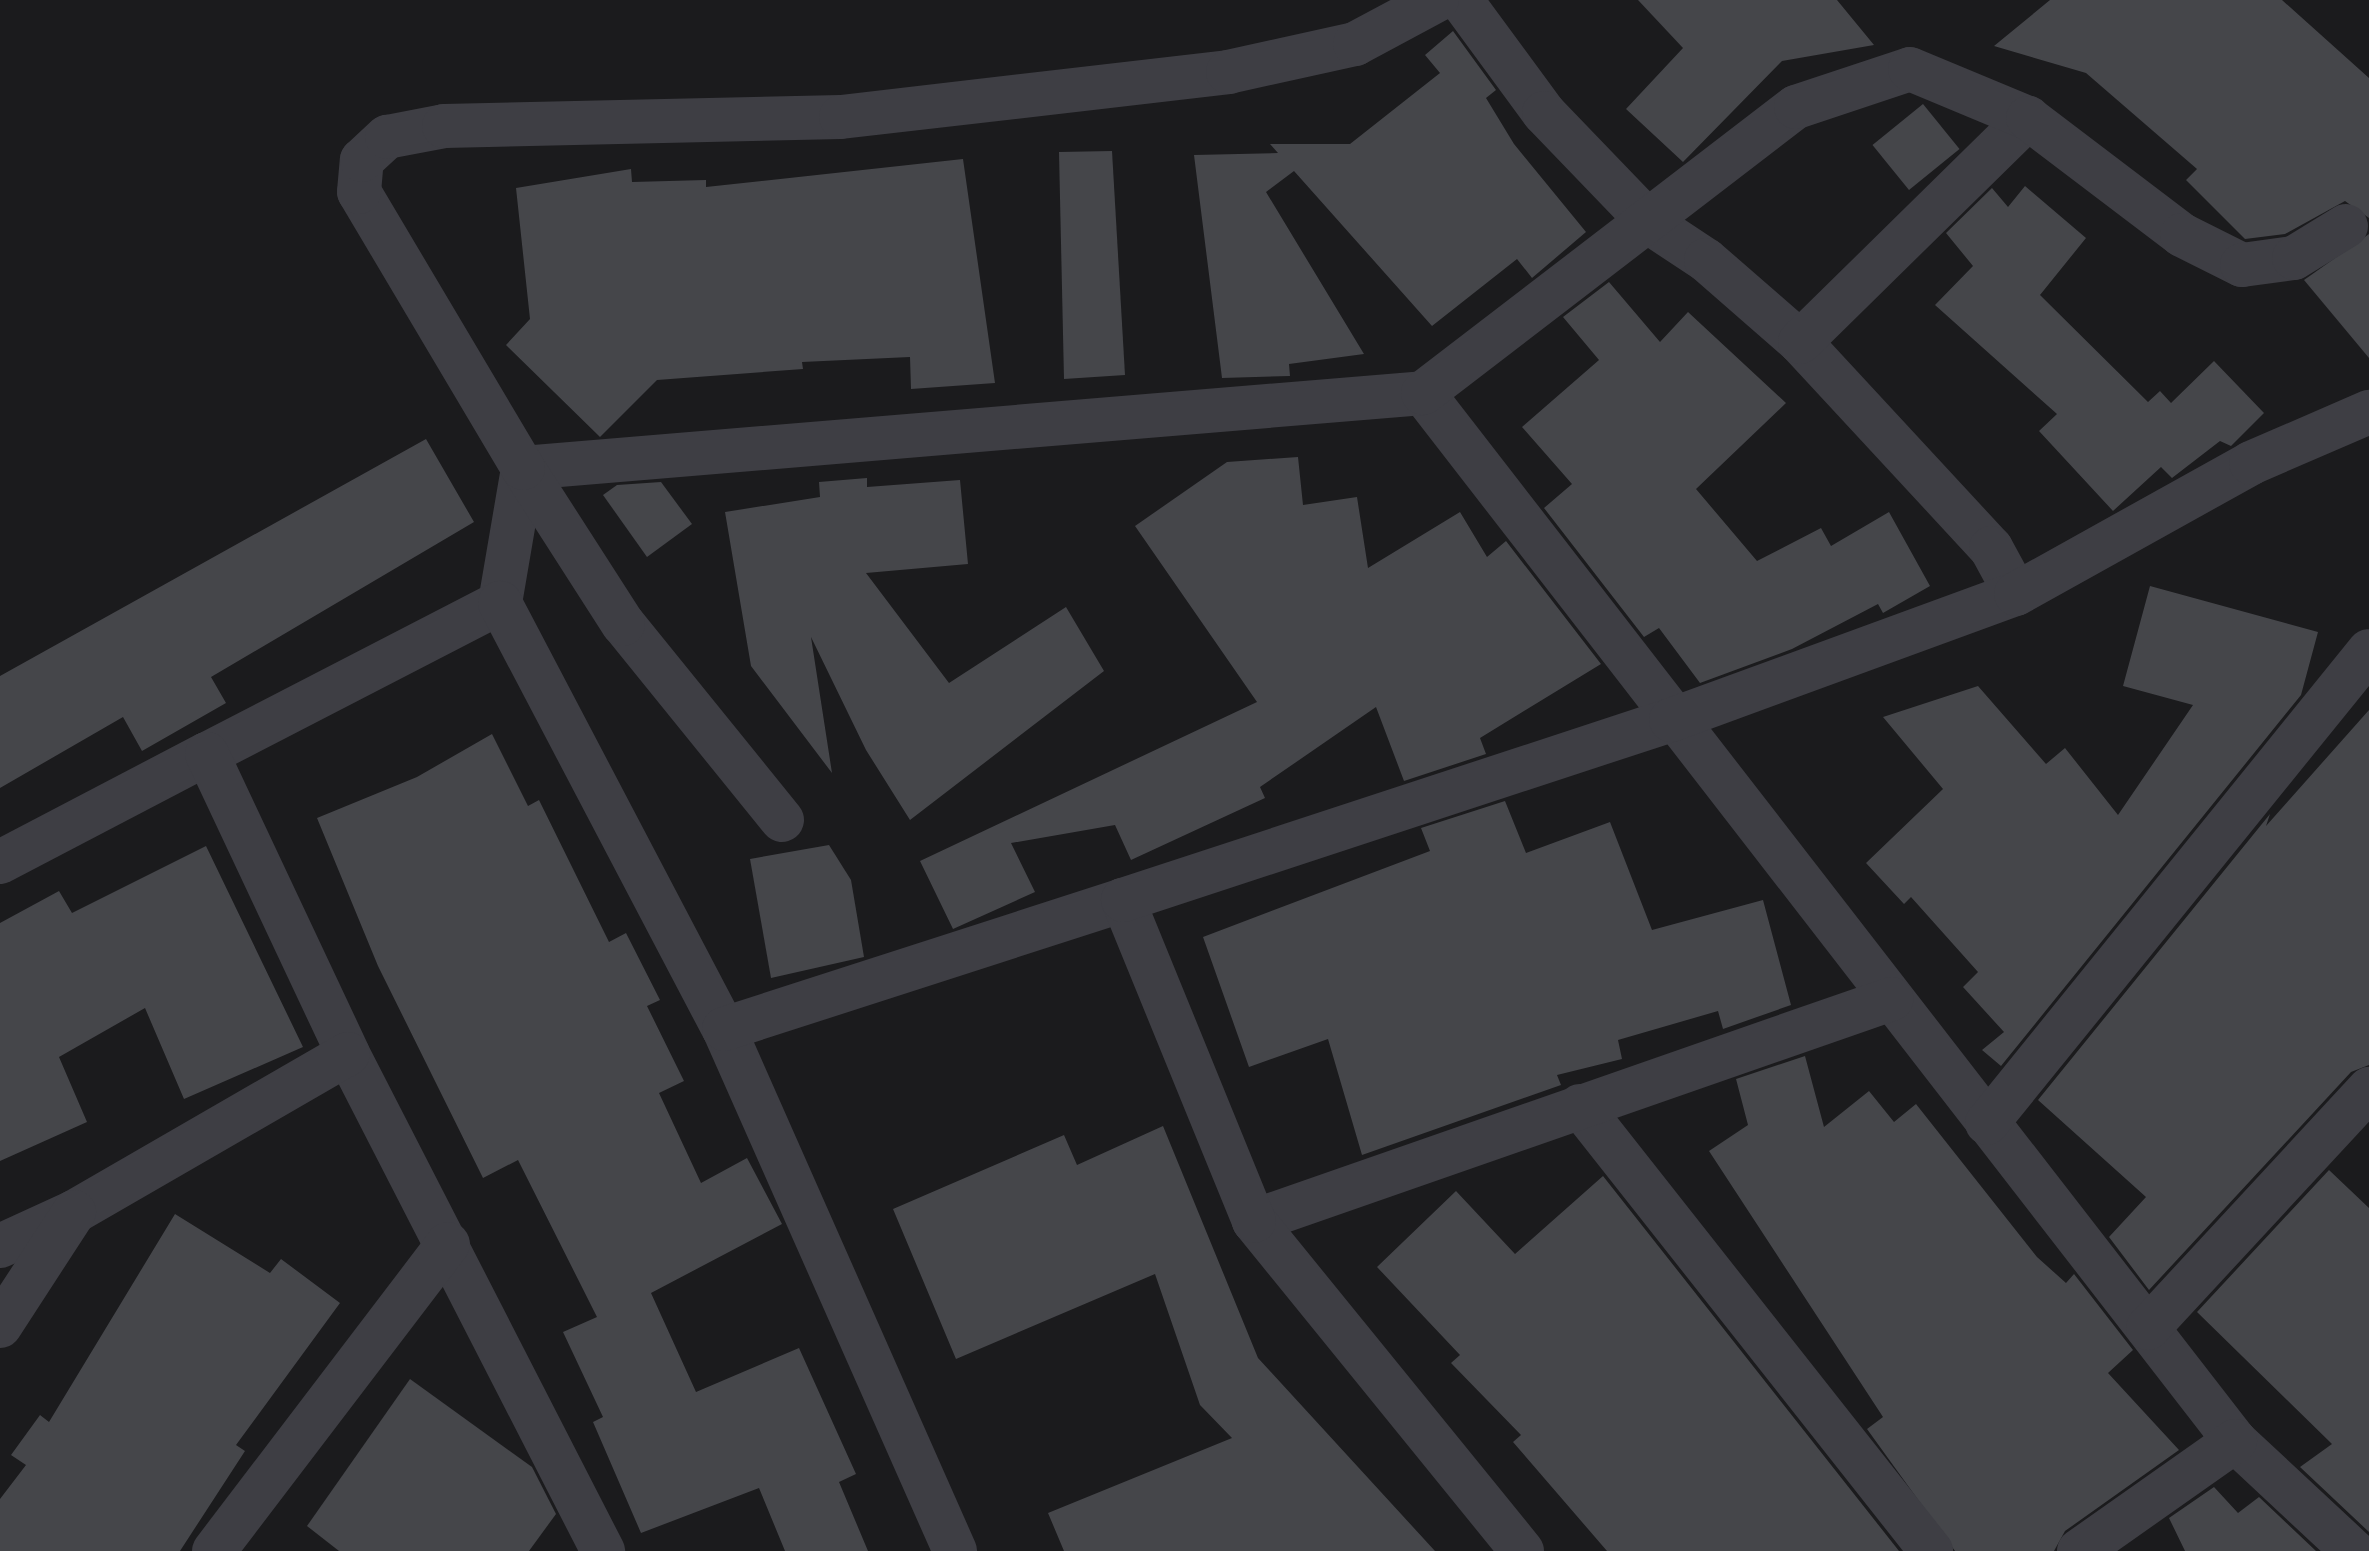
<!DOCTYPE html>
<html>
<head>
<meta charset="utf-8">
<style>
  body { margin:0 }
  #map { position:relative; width:2369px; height:1551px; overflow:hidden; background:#1b1b1d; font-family:"PT Sans",sans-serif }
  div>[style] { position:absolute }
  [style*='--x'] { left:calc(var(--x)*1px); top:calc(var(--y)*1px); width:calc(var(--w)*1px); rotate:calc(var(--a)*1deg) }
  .building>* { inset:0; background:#45464a; transform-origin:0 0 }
  .minor>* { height:44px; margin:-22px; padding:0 22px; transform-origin:22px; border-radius:22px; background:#3e3e44 }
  span { translate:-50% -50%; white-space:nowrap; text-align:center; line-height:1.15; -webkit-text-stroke:6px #161618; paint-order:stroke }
</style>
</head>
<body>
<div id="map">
  <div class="building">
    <div style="clip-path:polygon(1638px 0,1837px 0,1874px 45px,1782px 61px,1683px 162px,1626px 109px,1683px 48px)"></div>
    <div style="clip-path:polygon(2050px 0,2282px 0,2369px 78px,2369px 218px,2345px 201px,2285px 234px,2245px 239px,2186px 180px,2197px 169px,2086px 73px,1994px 46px)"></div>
    <div style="clip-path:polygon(1453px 31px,1496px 90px,1486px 98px,1514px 144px,1586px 232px,1532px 278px,1517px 259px,1432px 326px,1294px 171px,1266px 192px,1364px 354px,1289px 364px,1290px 376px,1222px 378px,1194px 155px,1278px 153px,1270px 144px,1350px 144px,1440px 73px,1425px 55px)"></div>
    <div style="left:1923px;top:104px;width:58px;height:65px;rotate:51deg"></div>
    <div style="clip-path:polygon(1112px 151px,1125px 375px,1064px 379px,1059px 152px)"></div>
    <div style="clip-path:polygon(963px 159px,995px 383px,911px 389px,910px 357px,802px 362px,803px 369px,657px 380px,600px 437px,506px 345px,530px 319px,516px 188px,631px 169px,632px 182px,706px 180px,706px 187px)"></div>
    <div style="clip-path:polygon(2025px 186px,2086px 238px,2040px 295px,2148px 402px,2160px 391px,2171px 403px,2214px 361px,2264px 413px,2231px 446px,2220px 441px,2172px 478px,2161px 467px,2113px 511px,2039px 431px,2057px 414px,1935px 305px,1973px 266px,1946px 233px,1992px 188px,2008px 207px)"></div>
    <div style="clip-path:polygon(2369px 234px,2369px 358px,2304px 280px)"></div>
    <div style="clip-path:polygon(1609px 282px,1660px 342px,1688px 312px,1786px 403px,1696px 489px,1757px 561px,1821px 528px,1831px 546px,1889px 512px,1930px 586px,1883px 613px,1878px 604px,1792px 649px,1700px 683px,1659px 628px,1644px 637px,1544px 508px,1572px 484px,1522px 427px,1599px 360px,1563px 317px)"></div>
    <div style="clip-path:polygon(426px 439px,474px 522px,211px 677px,226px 703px,142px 751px,123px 717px,0 788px,0 676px)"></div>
    <div style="clip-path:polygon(1298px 457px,1303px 505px,1357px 497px,1368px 568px,1460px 512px,1487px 557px,1506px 541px,1601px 664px,1480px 738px,1486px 754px,1404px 781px,1376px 707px,1260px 787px,1265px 798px,1131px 860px,1115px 825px,1011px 843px,1035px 892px,953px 929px,920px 861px,1257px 702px,1135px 526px,1227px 462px)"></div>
    <div style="clip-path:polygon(867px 478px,867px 487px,960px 480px,968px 564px,866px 573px,949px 683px,1066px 607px,1104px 671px,910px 820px,866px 750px,811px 637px,832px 773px,751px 666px,725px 512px,820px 497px,819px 482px)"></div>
    <div style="clip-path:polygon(661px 482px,692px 524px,647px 557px,603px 495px,617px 485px)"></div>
    <div style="clip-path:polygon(2150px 586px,2318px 632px,2301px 695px,2001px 1066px,1982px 1050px,2004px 1032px,1963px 987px,1978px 972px,1911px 897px,1904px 904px,1866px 863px,1943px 789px,1883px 717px,1978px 686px,2046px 764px,2065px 748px,2118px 815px,2193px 705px,2123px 686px)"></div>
    <div style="clip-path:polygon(2369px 710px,2369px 1065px,2351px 1072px,2149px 1290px,2109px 1237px,2146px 1197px,2038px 1100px,2270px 814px,2266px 826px)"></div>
    <div style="clip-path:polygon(492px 734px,528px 806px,539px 800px,609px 942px,626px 933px,660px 1000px,647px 1006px,684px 1081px,659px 1093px,701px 1183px,747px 1158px,782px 1224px,651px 1293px,696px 1392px,799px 1348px,856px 1474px,839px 1482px,868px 1551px,785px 1551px,759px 1488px,641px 1533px,593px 1422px,603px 1417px,563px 1332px,597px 1317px,518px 1160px,483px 1178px,378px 966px,317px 818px,417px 777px)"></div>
    <div style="clip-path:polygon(1505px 801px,1526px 853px,1610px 822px,1652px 930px,1763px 900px,1791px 1005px,1723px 1029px,1718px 1011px,1618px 1040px,1622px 1059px,1557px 1075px,1561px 1085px,1362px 1155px,1328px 1039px,1249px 1067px,1203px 937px,1430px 851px,1421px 828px)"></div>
    <div style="clip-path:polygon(829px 845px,851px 880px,864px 957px,771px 978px,750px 859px)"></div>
    <div style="clip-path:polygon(206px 846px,303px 1047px,184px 1099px,145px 1008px,59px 1057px,87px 1122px,0 1161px,0 923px,59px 891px,72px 913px)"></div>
    <div style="clip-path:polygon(1805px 1056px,1824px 1127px,1869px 1091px,1894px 1122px,1916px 1104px,2037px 1257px,2066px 1283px,2074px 1274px,2133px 1350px,2108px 1373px,2179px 1450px,2065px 1531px,2054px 1551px,1955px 1551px,1867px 1429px,1883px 1417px,1709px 1151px,1748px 1125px,1736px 1079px)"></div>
    <div style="clip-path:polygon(1163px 1126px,1258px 1358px,1435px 1551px,1064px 1551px,1048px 1513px,1232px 1438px,1200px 1405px,1155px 1274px,956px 1359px,893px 1209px,1064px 1135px,1077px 1165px)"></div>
    <div style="clip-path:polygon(2329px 1170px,2369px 1208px,2369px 1532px,2300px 1467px,2332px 1444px,2197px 1312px)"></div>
    <div style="clip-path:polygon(1603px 1176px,1899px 1551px,1607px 1551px,1513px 1442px,1521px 1435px,1451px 1363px,1460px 1355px,1377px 1267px,1456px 1191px,1515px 1254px)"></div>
    <div style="clip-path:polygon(175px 1214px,270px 1273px,281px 1259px,340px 1303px,236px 1445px,245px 1451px,180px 1551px,0 1551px,0 1499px,26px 1465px,11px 1455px,40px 1415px,49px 1422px)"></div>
    <div style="clip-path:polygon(410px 1379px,532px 1467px,556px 1514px,529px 1551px,339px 1551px,307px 1526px)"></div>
    <div style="clip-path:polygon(2214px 1487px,2238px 1513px,2259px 1497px,2316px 1551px,2185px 1551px,2169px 1518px)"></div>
  </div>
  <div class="minor">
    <div style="--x:1461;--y:0;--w:140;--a:53.7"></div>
    <div style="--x:1544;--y:113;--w:153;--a:46.1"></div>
    <div style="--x:1650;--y:223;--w:67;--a:33.5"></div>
    <div style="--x:1706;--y:260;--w:125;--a:41.1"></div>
    <div style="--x:1800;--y:342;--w:281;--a:47.2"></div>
    <div style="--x:1991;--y:548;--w:52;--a:61.5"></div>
    <div style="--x:1800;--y:342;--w:320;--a:-44.5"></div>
    <div style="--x:1423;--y:393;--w:1326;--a:52.23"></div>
    <div style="--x:2235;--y:1441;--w:161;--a:43"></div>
    <div style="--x:500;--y:603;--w:137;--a:-80.3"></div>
    <div style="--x:523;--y:468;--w:903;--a:-4.76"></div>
    <div style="--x:1423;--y:393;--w:470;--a:-37.5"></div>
    <div style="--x:1796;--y:107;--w:120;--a:-18.4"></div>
    <div style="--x:1910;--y:69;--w:128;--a:22.6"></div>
    <div style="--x:2028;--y:118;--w:193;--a:37.2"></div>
    <div style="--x:2182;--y:235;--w:67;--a:26.6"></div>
    <div style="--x:2242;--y:265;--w:52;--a:-7.7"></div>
    <div style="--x:2294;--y:258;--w:61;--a:-31.6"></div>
    <div style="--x:207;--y:754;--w:330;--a:-27.3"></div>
    <div style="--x:500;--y:603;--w:481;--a:62.3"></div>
    <div style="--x:724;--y:1029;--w:571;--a:66.13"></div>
    <div style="--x:782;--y:820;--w:252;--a:-129"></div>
    <div style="--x:623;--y:624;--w:185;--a:-122.7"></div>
    <div style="--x:523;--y:468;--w:321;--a:-120.7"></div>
    <div style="--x:359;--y:192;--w:32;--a:-85"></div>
    <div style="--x:362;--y:160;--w:34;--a:-43"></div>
    <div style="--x:387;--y:137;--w:58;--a:-10.9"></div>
    <div style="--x:444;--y:126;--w:397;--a:-1.3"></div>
    <div style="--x:841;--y:117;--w:390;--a:-6.6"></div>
    <div style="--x:1228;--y:72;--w:130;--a:-12.4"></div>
    <div style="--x:1355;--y:44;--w:93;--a:-28.2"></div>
    <div style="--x:0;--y:862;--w:233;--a:-27.6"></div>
    <div style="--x:207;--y:754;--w:331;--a:64.8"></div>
    <div style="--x:348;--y:1054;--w:559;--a:62.84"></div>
    <div style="--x:724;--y:1029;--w:419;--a:-17.9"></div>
    <div style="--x:1580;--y:1106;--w:567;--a:51.73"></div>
    <div style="--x:1987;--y:1123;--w:607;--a:-51.02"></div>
    <div style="--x:1254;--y:1221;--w:675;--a:-19.21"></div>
    <div style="--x:0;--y:1246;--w:81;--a:-24.7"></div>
    <div style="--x:74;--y:1212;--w:316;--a:-30"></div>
    <div style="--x:0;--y:1326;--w:136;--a:-57"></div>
    <div style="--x:2148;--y:1328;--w:326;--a:-47.2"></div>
    <div style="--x:214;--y:1551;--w:386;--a:-52.7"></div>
    <div style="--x:1522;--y:1551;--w:425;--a:-129.1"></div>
    <div style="--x:1254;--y:1221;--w:347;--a:-112.2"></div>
    <div style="--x:1123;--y:900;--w:577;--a:-18.18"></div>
    <div style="--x:1671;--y:720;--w:367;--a:-20.1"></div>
    <div style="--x:2016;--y:594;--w:269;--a:-29.1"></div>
    <div style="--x:2251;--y:463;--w:129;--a:-23.4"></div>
    <div style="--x:2079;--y:1551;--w:191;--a:-35.2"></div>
  </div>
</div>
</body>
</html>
